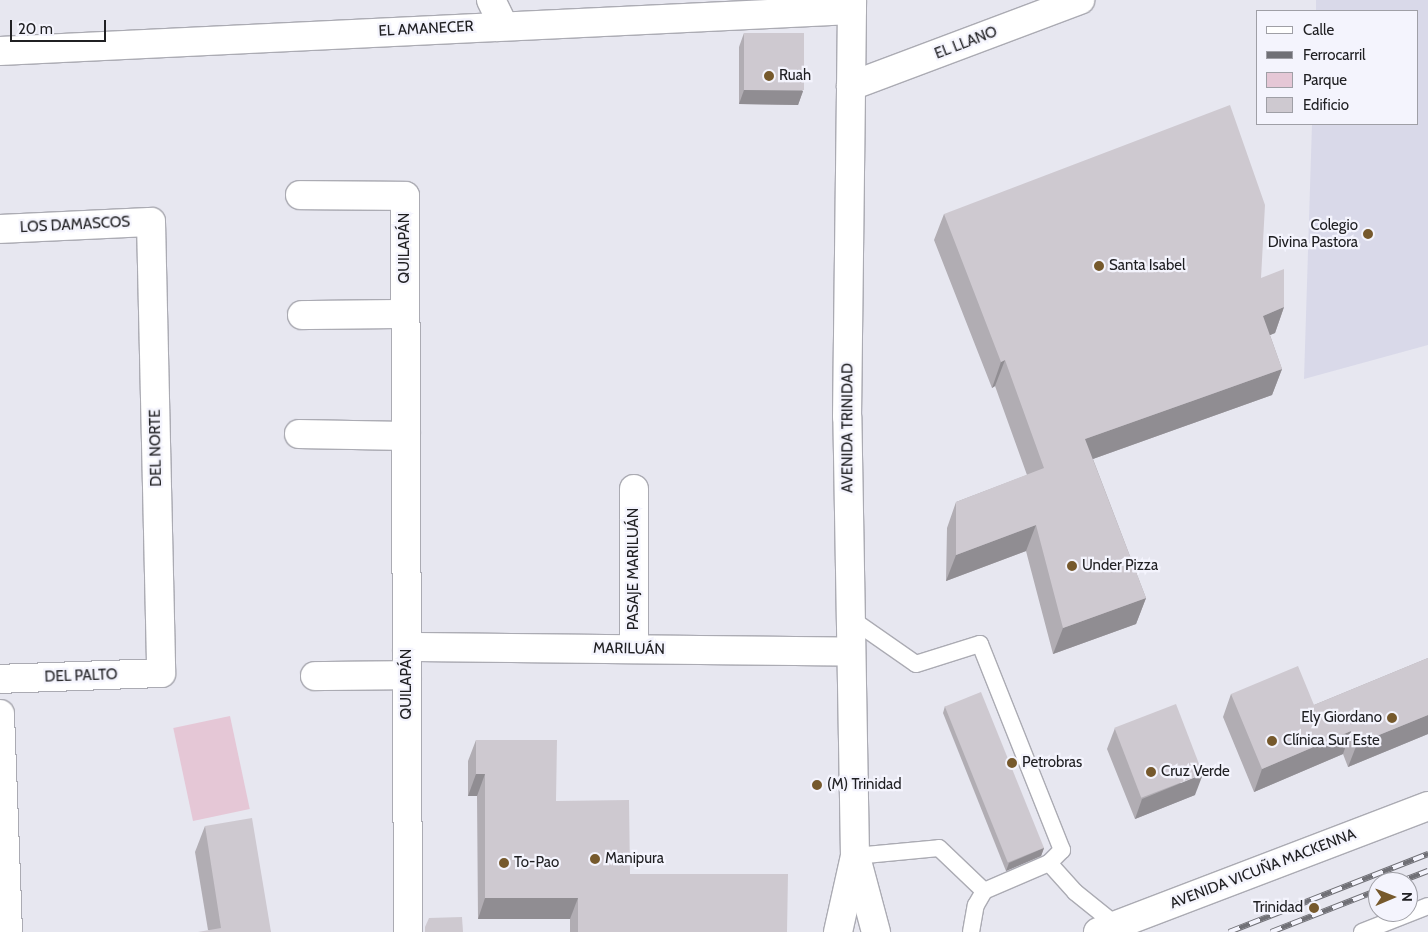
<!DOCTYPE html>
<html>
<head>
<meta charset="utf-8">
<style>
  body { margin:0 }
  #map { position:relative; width:1428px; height:932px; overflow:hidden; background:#e7e7f0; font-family:Cabin,sans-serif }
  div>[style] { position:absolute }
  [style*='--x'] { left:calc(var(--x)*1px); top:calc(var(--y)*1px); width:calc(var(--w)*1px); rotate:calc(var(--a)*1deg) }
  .built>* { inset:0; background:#d9d9e9 }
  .green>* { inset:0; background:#e5c7d6; transform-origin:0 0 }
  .roads { filter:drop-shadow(1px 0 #ababb3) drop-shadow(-1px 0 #ababb3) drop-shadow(0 1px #ababb3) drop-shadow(0 -1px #ababb3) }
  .lane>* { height:16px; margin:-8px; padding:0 8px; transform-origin:8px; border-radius:8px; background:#fff }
  .street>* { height:28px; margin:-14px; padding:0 14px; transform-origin:14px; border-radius:14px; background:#fff }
  .secondary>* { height:28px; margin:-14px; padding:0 14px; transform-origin:14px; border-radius:14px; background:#fff }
  .primary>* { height:28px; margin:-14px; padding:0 14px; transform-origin:14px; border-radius:14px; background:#fff }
  .rail>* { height:5.5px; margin-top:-2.75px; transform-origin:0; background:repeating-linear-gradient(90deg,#f4f4fd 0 11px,#707076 0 22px); box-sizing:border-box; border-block:1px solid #707076 }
  .wall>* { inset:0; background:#b1adb3 }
  .shaded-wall>* { inset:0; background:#908d92 }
  .building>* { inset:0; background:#cec9d0; transform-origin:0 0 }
  .dots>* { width:14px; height:14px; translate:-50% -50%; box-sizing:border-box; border:2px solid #f4f4fd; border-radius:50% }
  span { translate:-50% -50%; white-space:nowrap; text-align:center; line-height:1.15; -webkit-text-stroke:4.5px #f4f4fd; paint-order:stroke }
  .street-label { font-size:15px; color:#202023 }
  .poi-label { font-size:15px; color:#202023 }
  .left { translate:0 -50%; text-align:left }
  .right { translate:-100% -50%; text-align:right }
  .legend { position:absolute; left:1256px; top:10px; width:162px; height:115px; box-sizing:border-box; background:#f4f4fd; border:1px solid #9f9fa6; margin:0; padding:6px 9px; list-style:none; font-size:15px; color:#202023 }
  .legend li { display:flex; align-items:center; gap:10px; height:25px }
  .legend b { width:25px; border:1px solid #9f9fa6 }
  .north { position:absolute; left:1368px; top:872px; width:50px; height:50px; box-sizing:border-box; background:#f4f4fd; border:1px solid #9f9fa6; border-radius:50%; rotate:89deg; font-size:14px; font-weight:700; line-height:20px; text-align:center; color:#202023 }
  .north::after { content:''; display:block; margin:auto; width:18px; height:22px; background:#76592c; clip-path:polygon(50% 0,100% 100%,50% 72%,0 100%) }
  .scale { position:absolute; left:10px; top:20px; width:96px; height:22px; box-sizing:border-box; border:2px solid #202023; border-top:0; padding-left:6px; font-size:15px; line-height:18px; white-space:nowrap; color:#202023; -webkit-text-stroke:4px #f4f4fd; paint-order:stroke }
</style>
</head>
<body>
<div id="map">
  <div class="built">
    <div style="clip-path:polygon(1316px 0,1428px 0,1428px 345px,1304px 379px,1312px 124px,1417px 124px,1417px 11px,1316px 11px)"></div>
  </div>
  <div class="green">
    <div style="left:230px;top:716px;width:95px;height:58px;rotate:78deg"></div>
  </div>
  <div class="roads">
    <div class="lane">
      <div style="--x:850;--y:618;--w:80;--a:34.9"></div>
      <div style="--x:916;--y:664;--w:67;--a:-17.4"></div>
      <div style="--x:980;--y:644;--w:222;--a:68.3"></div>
      <div style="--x:1062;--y:850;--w:18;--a:135"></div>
      <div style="--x:855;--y:856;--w:84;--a:-5.4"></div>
      <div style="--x:939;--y:848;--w:62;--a:43.7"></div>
      <div style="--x:971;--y:932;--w:27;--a:-80"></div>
      <div style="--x:976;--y:905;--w:16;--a:-60"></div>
      <div style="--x:984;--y:891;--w:71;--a:-23.3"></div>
      <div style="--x:1049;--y:863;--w:39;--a:48"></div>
      <div style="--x:1075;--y:892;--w:53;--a:38.8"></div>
      <div style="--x:1362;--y:932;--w:71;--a:-21.5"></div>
    </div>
    <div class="street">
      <div style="--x:491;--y:0;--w:28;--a:64"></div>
      <div style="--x:0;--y:51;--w:853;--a:-2.76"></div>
      <div style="--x:851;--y:86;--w:245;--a:-20.6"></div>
      <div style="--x:300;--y:195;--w:105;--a:0.5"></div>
      <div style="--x:405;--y:196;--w:736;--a:89.77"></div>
      <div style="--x:0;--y:229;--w:151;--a:-2.7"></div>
      <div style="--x:151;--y:222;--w:451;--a:88.7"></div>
      <div style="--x:161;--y:673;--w:161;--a:177.9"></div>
      <div style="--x:302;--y:315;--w:103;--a:-0.6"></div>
      <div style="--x:299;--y:434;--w:107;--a:1.1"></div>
      <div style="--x:407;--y:647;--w:444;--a:0.6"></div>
      <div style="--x:634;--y:649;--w:160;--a:-90"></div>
      <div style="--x:315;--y:676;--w:92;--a:-0.6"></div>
      <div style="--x:0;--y:714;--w:218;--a:87.9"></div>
    </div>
    <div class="secondary">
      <div style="--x:856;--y:857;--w:78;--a:75.1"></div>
      <div style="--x:838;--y:932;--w:78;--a:-77.4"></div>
      <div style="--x:855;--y:856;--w:439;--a:-91"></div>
      <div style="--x:847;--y:417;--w:417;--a:-89.3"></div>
    </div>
    <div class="primary">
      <div style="--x:1098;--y:932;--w:353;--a:-20.9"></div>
    </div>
  </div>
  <div class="rail">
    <div style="--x:1399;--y:882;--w:31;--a:-21"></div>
    <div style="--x:1229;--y:932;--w:214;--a:-21.4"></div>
    <div style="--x:1271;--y:932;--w:115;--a:-21.4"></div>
  </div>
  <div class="wall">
    <div style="clip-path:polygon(744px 33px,803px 91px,798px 105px,739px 104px,739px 47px)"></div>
    <div style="clip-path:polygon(944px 214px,1261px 278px,1284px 307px,1275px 333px,1270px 335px,1282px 369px,1272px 395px,1093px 459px,1146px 598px,1136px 624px,1053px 654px,1026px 551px,946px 581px,947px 528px,956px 502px,1027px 475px,995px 386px,992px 388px,934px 240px)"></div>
    <div style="clip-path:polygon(1428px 658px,1428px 734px,1348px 767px,1343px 754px,1254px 792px,1223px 717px,1231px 694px,1314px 705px)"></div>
    <div style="clip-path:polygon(945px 706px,1044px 848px,1041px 856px,1006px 871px,943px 713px)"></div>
    <div style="clip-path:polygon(1115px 728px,1195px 795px,1135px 819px,1107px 749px)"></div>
    <div style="clip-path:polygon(476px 740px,556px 801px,630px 874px,787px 932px,570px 932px,570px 919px,478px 919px,477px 796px,468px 796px,468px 761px)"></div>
    <div style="clip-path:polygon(205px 826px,271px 932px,208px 930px,195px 852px)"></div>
  </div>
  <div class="shaded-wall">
    <div style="clip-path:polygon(744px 90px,803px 91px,798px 105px,739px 104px)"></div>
    <div style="clip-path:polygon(1284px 307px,1275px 333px,1253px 342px,1263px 316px)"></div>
    <div style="clip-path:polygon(1005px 360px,995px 386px,992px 388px,1001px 362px)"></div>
    <div style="clip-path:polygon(1282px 369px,1272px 395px,1076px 465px,1085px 439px)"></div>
    <div style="clip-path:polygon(1036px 525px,1026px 551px,946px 581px,956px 555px)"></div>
    <div style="clip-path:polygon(1146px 598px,1136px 624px,1053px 654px,1063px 628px)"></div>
    <div style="clip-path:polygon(1428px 715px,1428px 734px,1348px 767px,1357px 744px)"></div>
    <div style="clip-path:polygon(1351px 731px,1343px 754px,1254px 792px,1262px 769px)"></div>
    <div style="clip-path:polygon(476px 774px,485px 774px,477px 796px,468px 796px)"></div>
    <div style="clip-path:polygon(1203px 774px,1195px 795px,1135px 819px,1142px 799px)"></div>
    <div style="clip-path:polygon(1044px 848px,1041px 856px,1006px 871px,1009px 863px)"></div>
    <div style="clip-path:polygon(485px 898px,578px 898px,570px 919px,478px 919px)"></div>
  </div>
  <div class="building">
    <div style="left:744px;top:33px;width:60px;height:57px"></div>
    <div style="clip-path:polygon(1230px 105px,1265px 205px,1261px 278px,1284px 269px,1284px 307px,1263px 316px,1282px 369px,1085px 439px,1146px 598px,1063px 628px,1036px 525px,956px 555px,956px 502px,1044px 468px,1005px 360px,1001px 362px,944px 214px)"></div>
    <div style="clip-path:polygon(1428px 658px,1428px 715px,1357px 744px,1351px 731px,1262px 769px,1231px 694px,1298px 666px,1314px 705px)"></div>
    <div style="left:981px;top:692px;width:168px;height:39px;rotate:68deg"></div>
    <div style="left:1176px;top:704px;width:75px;height:66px;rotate:69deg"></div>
    <div style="clip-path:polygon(476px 740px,557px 740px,556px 801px,629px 800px,630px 874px,788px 874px,787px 932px,578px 932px,578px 898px,485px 898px,485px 774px,476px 774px)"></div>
    <div style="clip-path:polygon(252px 818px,271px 932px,198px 932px,221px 928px,205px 826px)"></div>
    <div style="clip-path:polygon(462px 917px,463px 932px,425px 932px,425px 927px,429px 918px)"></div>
  </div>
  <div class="dots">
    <div style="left:769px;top:76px;background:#76592c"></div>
    <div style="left:1368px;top:234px;background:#76592c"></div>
    <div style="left:1099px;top:266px;background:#76592c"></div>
    <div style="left:1072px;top:566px;background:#76592c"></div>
    <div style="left:1392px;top:718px;background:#76592c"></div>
    <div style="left:1272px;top:741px;background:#76592c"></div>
    <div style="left:1012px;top:763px;background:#76592c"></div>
    <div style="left:1151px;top:772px;background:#76592c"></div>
    <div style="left:817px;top:785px;background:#76592c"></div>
    <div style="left:595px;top:859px;background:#76592c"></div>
    <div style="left:504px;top:863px;background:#76592c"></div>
    <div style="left:1314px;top:908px;background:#76592c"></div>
  </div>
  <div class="street-label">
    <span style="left:426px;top:29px;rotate:-3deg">EL AMANECER</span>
    <span style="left:966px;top:43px;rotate:-21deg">EL LLANO</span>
    <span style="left:75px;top:225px;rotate:-3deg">LOS DAMASCOS</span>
    <span style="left:405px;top:248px;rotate:-90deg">QUILAPÁN</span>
    <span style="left:848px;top:428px;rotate:-90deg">AVENIDA TRINIDAD</span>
    <span style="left:156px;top:448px;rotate:-91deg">DEL NORTE</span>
    <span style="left:634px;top:569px;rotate:-90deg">PASAJE MARILUÁN</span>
    <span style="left:629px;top:649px;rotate:1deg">MARILUÁN</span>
    <span style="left:81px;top:676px;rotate:-2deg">DEL PALTO</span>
    <span style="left:407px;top:684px;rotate:-90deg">QUILAPÁN</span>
    <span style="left:1263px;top:869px;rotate:-21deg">AVENIDA VICUÑA MACKENNA</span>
  </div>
  <div class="poi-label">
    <span class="left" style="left:779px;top:76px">Ruah</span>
    <span class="right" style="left:1358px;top:234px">Colegio<br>Divina Pastora</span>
    <span class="left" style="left:1109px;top:266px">Santa Isabel</span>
    <span class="left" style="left:1082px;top:566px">Under Pizza</span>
    <span class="right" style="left:1382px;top:718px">Ely Giordano</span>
    <span class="left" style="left:1283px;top:741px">Clínica Sur Este</span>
    <span class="left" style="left:1022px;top:763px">Petrobras</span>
    <span class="left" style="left:1161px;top:772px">Cruz Verde</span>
    <span class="left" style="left:827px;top:785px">(M) Trinidad</span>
    <span class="left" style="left:605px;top:859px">Manipura</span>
    <span class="left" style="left:514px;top:863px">To-Pao</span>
    <span class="right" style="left:1303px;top:908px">Trinidad</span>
  </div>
  <ul class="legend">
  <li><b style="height:6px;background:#fff"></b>Calle</li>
  <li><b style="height:6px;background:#707076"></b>Ferrocarril</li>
  <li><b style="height:14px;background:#e5c7d6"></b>Parque</li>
  <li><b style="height:14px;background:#cec9d0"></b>Edificio</li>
  </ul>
  <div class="north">N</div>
  <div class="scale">20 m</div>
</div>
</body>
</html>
